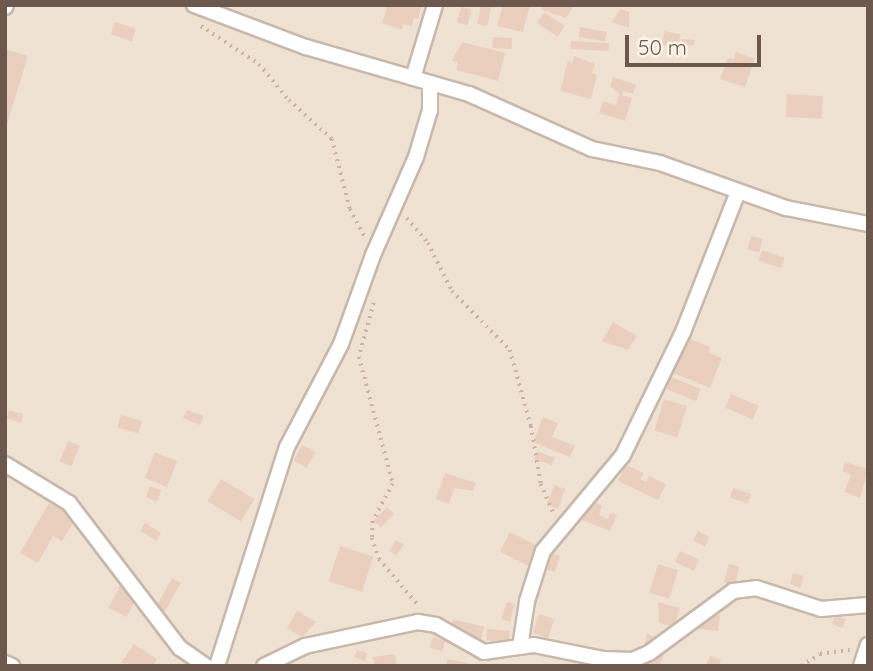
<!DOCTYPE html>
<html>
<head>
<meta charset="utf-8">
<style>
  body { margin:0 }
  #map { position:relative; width:873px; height:671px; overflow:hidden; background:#f8f0e3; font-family:Quicksand,sans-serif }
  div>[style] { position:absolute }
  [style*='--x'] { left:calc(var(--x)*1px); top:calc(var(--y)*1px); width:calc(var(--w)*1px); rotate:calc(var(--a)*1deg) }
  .residential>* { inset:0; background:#efe2d3; transform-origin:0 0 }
  .building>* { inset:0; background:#eacfbf; transform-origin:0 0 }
  .path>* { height:3.5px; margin-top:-1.75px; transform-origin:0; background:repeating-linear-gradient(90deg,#ceb3a3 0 2px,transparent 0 7px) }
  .roads { filter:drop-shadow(2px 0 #c7b8ac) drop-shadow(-2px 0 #c7b8ac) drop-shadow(0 2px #c7b8ac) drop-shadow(0 -2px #c7b8ac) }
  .minor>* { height:14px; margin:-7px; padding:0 7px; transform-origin:7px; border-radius:7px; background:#fff }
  span { translate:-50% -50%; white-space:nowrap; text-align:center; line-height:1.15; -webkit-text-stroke:6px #fcf4e9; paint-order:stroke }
  .frame { position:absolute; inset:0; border:7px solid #6d584d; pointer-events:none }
  .scale { position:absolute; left:625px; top:35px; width:136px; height:32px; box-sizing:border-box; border:4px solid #6d584d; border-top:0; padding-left:9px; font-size:21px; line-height:24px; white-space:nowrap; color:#6d584d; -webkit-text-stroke:5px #fcf4e9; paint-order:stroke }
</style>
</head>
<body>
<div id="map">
  <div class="residential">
    <div style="left:5px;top:5px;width:863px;height:661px"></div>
  </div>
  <div class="building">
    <div style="clip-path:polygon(380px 5px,422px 5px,418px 19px,414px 18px,412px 26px,403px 24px,402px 30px,382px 23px,387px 8px)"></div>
    <div style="clip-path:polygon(481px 5px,492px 5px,487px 26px,477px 24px)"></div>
    <div style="clip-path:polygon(503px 5px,530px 5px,523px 32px,497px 26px)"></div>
    <div style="clip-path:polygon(543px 5px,574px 5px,566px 18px,542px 10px)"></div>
    <div style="left:461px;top:7px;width:11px;height:16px;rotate:15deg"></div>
    <div style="clip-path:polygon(620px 9px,629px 12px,629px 28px,612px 22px)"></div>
    <div style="left:544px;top:12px;width:25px;height:13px;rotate:34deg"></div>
    <div style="left:115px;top:22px;width:22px;height:13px;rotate:18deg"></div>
    <div style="left:580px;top:27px;width:27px;height:10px;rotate:10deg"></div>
    <div style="left:665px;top:31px;width:16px;height:14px;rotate:14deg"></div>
    <div style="left:493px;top:37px;width:19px;height:11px;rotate:3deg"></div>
    <div style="clip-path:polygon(681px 39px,695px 40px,694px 45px,680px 47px)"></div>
    <div style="left:571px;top:41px;width:38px;height:8px;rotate:3deg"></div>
    <div style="clip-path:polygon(462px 42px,505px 53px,498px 81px,456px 70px,458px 62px,452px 61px)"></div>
    <div style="clip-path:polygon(5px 49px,28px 56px,6px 127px,5px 127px)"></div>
    <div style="clip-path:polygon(736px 52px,755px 59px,745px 87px,720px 79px,728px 58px,734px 59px)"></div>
    <div style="clip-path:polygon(574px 56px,595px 64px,592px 73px,597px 75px,591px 99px,560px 91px,568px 61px,572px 63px)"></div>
    <div style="clip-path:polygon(613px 77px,636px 85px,633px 94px,623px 91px,622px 95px,632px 98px,625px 121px,599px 113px,603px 101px,616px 105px,619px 94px,610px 86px)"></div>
    <div style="left:787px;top:94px;width:36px;height:23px;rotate:3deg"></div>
    <div style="left:751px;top:236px;width:12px;height:14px;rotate:14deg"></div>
    <div style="left:762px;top:250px;width:24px;height:11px;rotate:19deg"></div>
    <div style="clip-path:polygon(613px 322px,637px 336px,628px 350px,602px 341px)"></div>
    <div style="clip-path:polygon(683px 336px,710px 347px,708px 352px,722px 358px,710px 388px,669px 371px)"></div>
    <div style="left:671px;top:377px;width:32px;height:13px;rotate:22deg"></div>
    <div style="left:731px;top:394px;width:30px;height:15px;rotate:23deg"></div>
    <div style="left:664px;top:399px;width:24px;height:33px;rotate:17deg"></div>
    <div style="clip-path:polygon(9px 410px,23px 414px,21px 423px,7px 418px)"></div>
    <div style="clip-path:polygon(187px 410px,204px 416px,200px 425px,183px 418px)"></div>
    <div style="left:121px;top:415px;width:22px;height:13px;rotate:16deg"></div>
    <div style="clip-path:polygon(543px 417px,558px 423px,552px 437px,575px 446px,570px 457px,533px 442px)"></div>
    <div style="left:68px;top:441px;width:13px;height:22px;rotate:23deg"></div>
    <div style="left:302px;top:445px;width:15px;height:18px;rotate:28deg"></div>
    <div style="left:537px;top:451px;width:19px;height:8px;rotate:21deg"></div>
    <div style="left:155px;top:452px;width:24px;height:28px;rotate:22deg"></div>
    <div style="clip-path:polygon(845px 462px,868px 469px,860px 498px,844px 492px,851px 475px,842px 471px)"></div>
    <div style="clip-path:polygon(626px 465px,644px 473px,640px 479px,646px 482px,649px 476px,666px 484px,658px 500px,618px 481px)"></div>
    <div style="clip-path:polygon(445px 473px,476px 483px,473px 491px,454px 488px,449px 504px,436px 499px)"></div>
    <div style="left:221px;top:479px;width:39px;height:26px;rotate:31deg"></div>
    <div style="left:554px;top:485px;width:12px;height:21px;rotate:20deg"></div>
    <div style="left:150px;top:486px;width:12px;height:12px;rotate:20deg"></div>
    <div style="left:733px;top:488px;width:19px;height:10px;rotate:18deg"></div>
    <div style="clip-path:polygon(586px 496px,602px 506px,599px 515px,608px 519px,610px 513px,617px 515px,610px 531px,577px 518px)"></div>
    <div style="clip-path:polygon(49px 503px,76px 518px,62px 541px,53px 536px,38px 563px,20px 553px)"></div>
    <div style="left:387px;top:507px;width:10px;height:19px;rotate:45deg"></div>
    <div style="left:145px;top:523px;width:19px;height:9px;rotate:32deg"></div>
    <div style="left:698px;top:531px;width:13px;height:11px;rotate:27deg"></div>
    <div style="left:510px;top:532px;width:33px;height:22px;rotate:27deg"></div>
    <div style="left:396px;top:540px;width:9px;height:13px;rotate:32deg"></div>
    <div style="left:340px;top:546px;width:35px;height:37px;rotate:18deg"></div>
    <div style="left:680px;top:551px;width:21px;height:12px;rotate:25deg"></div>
    <div style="left:549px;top:552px;width:12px;height:17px;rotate:20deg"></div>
    <div style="left:658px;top:564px;width:21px;height:30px;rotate:17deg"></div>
    <div style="left:729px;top:564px;width:11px;height:19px;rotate:15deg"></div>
    <div style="clip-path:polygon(793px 573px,804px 576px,800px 588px,790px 584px)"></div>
    <div style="left:172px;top:578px;width:10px;height:34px;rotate:29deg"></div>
    <div style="left:122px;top:582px;width:20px;height:29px;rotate:27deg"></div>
    <div style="clip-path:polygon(507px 602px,515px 604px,510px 622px,501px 619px)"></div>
    <div style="clip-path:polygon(658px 602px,680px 608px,674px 628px,659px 623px)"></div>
    <div style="clip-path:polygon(297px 611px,316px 622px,302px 637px,287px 628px)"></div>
    <div style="left:701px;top:613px;width:19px;height:16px;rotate:6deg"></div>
    <div style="left:539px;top:614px;width:16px;height:20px;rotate:18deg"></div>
    <div style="clip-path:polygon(835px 616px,845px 619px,843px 628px,832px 624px)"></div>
    <div style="left:453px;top:619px;width:32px;height:22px;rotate:14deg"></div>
    <div style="left:487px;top:629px;width:23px;height:11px;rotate:5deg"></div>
    <div style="clip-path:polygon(647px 634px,669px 643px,659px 666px,641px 662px)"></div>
    <div style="left:433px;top:637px;width:13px;height:11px;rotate:18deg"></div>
    <div style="clip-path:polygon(134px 644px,157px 659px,153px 666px,121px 663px)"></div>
    <div style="clip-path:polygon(357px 650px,367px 653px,365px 661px,354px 657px)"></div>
    <div style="clip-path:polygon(395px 654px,397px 666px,375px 666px,373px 657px)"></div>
    <div style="clip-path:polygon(710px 656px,721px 660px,719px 666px,706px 666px)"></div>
    <div style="clip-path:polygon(447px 659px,468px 663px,467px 666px,446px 666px)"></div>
  </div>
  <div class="path">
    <div style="--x:201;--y:26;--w:69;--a:33.2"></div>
    <div style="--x:259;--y:64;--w:47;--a:50.2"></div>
    <div style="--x:289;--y:100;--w:58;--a:42.2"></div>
    <div style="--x:332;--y:139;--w:72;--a:75.6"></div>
    <div style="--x:350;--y:209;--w:32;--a:62"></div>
    <div style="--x:407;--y:218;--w:33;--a:50"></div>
    <div style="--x:428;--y:243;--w:54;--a:63.4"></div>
    <div style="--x:452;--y:291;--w:83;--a:45.5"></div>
    <div style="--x:510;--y:350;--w:79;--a:74.6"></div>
    <div style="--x:531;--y:426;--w:59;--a:80.2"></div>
    <div style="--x:541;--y:484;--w:33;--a:67"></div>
    <div style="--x:374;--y:303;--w:56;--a:105.5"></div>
    <div style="--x:359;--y:357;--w:131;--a:75"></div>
    <div style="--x:393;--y:484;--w:42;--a:118.4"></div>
    <div style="--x:373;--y:521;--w:17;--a:93"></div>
    <div style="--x:372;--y:538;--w:22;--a:72"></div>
    <div style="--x:379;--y:559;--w:60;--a:49.7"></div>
    <div style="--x:801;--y:666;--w:22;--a:-32"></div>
    <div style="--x:820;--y:654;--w:30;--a:-8"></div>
  </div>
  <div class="roads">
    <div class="minor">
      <div style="--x:194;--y:5;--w:120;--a:20.6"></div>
      <div style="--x:306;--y:47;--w:170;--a:16.1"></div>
      <div style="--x:469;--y:94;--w:135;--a:24.1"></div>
      <div style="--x:592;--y:149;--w:69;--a:11.6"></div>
      <div style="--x:660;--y:163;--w:134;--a:19.7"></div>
      <div style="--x:786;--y:208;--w:84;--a:11"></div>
      <div style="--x:5;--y:7;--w:2;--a:-63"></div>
      <div style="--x:413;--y:78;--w:76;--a:-73.2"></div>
      <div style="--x:5;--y:464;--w:75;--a:31.4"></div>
      <div style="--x:69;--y:503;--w:183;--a:52.6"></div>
      <div style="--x:180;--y:648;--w:32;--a:35"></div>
      <div style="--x:520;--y:647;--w:47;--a:-81.3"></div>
      <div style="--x:527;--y:601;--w:52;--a:-72.3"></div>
      <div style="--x:543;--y:551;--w:125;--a:-50.2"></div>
      <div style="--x:623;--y:455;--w:137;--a:-64"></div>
      <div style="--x:683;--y:332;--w:150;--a:-68.6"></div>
      <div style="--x:5;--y:663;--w:8;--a:23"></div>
      <div style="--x:217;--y:666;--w:230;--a:-72.3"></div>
      <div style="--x:287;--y:447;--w:116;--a:-62.3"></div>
      <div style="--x:341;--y:344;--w:95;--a:-70.2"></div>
      <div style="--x:373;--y:255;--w:107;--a:-66.3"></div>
      <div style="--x:416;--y:157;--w:49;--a:-73.4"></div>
      <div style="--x:430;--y:110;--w:27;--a:-90"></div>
      <div style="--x:264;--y:666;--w:46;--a:-26"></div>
      <div style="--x:305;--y:646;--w:116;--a:-12"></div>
      <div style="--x:418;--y:622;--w:18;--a:9"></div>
      <div style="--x:436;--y:625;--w:55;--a:29.4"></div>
      <div style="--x:484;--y:652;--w:50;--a:-8"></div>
      <div style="--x:534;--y:645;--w:70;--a:11.5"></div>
      <div style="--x:603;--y:659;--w:30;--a:2"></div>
      <div style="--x:633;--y:660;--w:17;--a:-24"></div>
      <div style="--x:649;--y:653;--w:104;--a:-36.4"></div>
      <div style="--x:733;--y:591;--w:23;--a:-7"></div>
      <div style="--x:756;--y:588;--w:68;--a:17.9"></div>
      <div style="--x:821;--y:609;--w:47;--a:-4.9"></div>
      <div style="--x:861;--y:666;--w:22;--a:-72"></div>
    </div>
  </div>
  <div class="frame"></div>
  <div class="scale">50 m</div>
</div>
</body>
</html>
